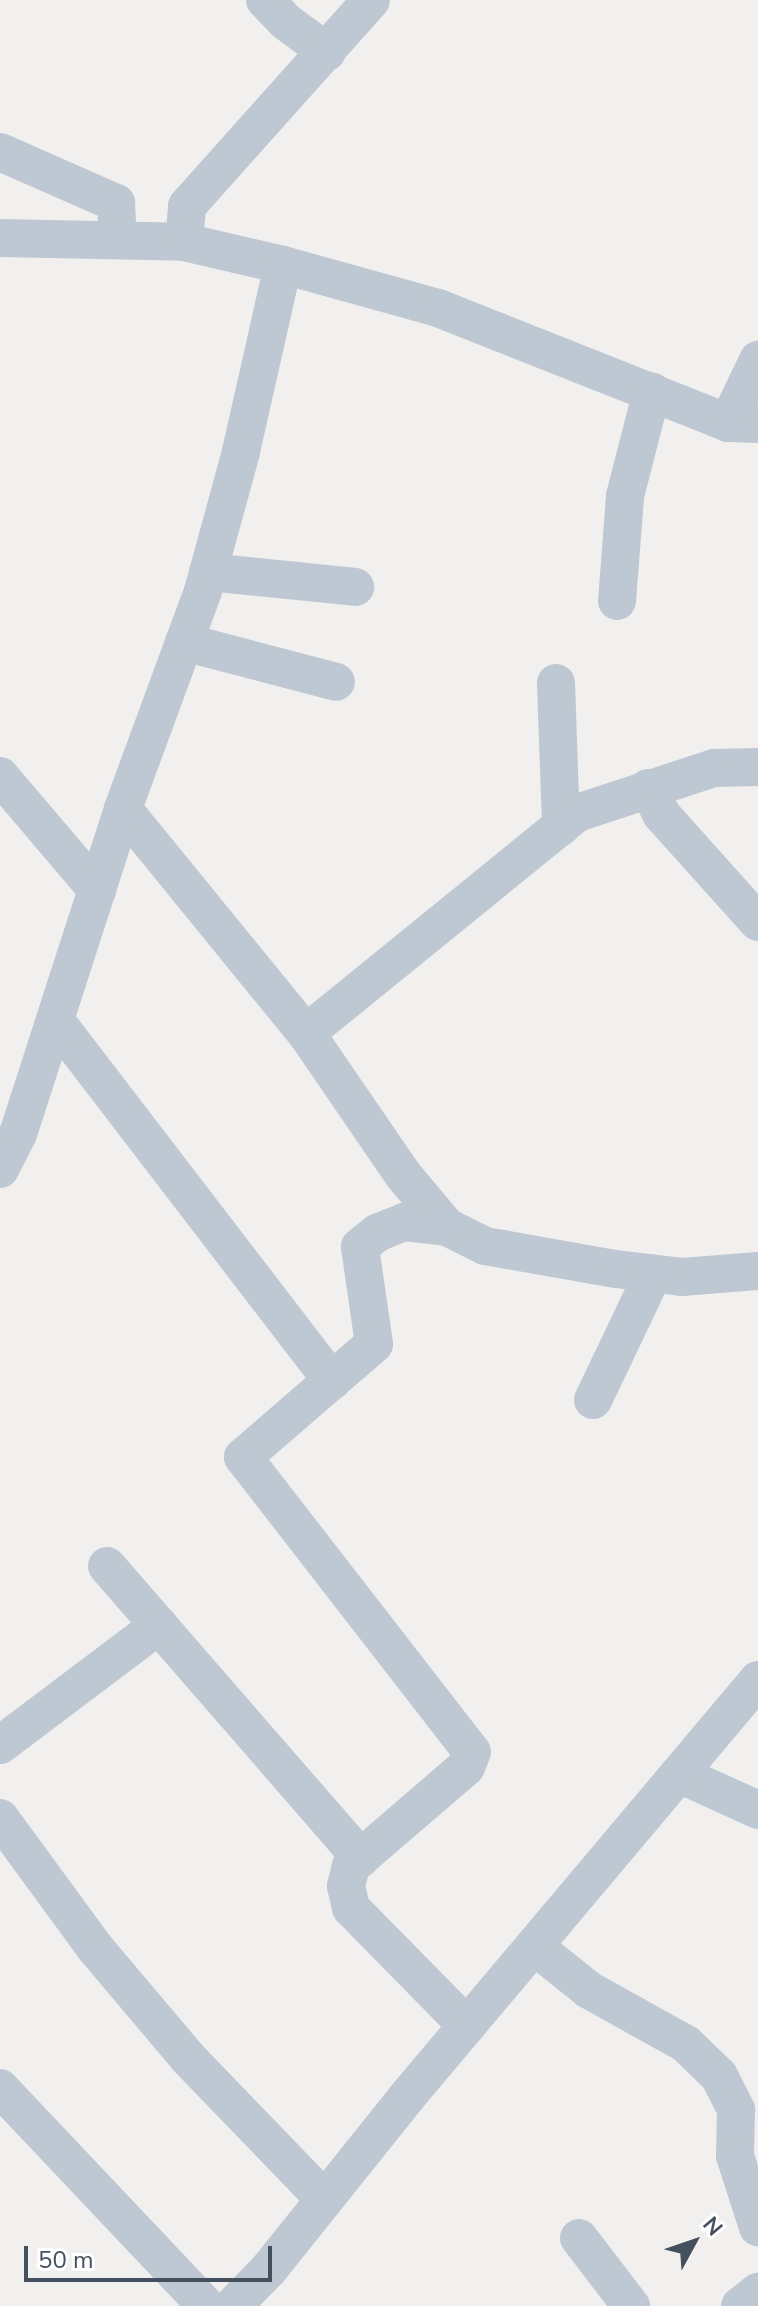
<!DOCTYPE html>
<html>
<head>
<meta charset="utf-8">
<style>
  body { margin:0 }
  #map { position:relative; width:758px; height:2306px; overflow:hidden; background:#f2efef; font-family:"Nunito Sans",sans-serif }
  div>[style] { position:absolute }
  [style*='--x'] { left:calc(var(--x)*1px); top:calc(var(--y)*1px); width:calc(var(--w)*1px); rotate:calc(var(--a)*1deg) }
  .street>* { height:38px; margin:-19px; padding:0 19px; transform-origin:19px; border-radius:19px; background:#bec8d2 }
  span { translate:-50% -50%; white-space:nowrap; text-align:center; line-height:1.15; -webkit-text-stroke:7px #fff; paint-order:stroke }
  .north { position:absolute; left:654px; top:2202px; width:80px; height:80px; -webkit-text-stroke:6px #fff; paint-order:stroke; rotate:50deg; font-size:22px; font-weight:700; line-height:32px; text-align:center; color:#45505e }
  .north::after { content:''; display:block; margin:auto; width:28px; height:36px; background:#45505e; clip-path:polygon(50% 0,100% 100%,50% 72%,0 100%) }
  .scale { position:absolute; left:24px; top:2246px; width:248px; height:36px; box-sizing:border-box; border:4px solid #45505e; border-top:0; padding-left:10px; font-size:24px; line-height:28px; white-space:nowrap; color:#45505e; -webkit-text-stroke:6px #fff; paint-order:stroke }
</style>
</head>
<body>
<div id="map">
  <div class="street">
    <div style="--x:265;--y:0;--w:29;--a:46"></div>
    <div style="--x:285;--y:21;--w:52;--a:36.4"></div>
    <div style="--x:0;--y:152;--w:127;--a:23.7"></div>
    <div style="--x:116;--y:203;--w:36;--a:87"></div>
    <div style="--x:0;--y:238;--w:184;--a:1.2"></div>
    <div style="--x:184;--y:242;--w:102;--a:13.1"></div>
    <div style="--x:283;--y:265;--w:161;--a:15.5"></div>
    <div style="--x:438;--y:308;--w:312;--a:21.6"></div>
    <div style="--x:728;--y:423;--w:30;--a:2"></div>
    <div style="--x:184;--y:242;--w:36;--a:-85"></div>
    <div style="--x:187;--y:206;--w:276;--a:-48.2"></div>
    <div style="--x:283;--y:265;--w:192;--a:102.7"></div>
    <div style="--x:241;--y:452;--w:144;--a:105.3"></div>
    <div style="--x:203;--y:591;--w:232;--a:110.2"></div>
    <div style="--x:123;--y:809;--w:289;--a:50.8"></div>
    <div style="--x:728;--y:423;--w:70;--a:-64.5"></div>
    <div style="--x:208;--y:572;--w:148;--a:5.8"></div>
    <div style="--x:617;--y:601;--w:105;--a:-85.6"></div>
    <div style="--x:625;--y:496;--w:108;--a:-75.6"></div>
    <div style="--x:184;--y:642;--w:157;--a:14.7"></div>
    <div style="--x:556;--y:683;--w:144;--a:88"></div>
    <div style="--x:758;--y:767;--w:44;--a:178.7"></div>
    <div style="--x:714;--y:768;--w:144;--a:161.8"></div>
    <div style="--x:577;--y:813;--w:349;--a:140.9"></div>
    <div style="--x:306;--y:1033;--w:173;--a:55.6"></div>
    <div style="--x:404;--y:1176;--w:67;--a:49.9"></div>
    <div style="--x:447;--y:1227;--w:42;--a:26.6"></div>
    <div style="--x:485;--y:1246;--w:133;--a:10"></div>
    <div style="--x:616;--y:1269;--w:66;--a:6.9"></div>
    <div style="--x:682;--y:1277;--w:76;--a:-4.5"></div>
    <div style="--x:0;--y:776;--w:150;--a:49.6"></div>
    <div style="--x:648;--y:788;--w:29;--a:63"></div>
    <div style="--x:661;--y:814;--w:145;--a:48.1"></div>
    <div style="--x:55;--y:1020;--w:455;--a:52.5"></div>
    <div style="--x:0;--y:1169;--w:39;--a:-63"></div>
    <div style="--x:18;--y:1134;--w:342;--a:-72.1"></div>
    <div style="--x:447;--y:1227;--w:43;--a:-173.4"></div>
    <div style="--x:404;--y:1222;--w:29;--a:158"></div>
    <div style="--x:377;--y:1233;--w:22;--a:141"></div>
    <div style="--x:360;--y:1247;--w:98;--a:81.8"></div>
    <div style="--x:374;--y:1344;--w:173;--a:139.2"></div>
    <div style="--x:243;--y:1457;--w:373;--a:52.2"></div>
    <div style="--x:472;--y:1752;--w:16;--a:112"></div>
    <div style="--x:466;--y:1767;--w:152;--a:139.3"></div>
    <div style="--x:351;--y:1866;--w:21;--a:104"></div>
    <div style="--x:346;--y:1886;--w:23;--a:77"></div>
    <div style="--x:351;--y:1908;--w:165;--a:45.5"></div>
    <div style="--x:593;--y:1400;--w:140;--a:-64.5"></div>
    <div style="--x:107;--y:1566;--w:387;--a:49"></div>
    <div style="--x:0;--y:1745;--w:199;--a:-37"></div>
    <div style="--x:679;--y:1774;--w:87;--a:24.5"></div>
    <div style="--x:0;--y:1818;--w:162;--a:53.8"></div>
    <div style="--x:96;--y:1949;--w:143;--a:49.8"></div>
    <div style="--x:188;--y:2058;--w:196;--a:46"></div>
    <div style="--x:534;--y:1946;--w:70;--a:38.7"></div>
    <div style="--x:589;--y:1990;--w:111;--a:29.1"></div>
    <div style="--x:686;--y:2044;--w:46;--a:44.1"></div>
    <div style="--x:719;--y:2076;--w:38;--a:63"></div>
    <div style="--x:736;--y:2110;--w:46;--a:91.2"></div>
    <div style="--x:735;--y:2156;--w:75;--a:72.1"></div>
    <div style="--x:0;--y:2088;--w:300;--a:46.6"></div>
    <div style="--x:579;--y:2238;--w:86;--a:52.6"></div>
    <div style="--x:233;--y:2306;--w:52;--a:-45.8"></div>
    <div style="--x:269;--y:2269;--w:218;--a:-51.3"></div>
    <div style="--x:405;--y:2099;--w:548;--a:-49.89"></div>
    <div style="--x:740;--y:2306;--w:23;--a:-38"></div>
  </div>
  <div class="north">N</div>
  <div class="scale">50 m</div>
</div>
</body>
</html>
